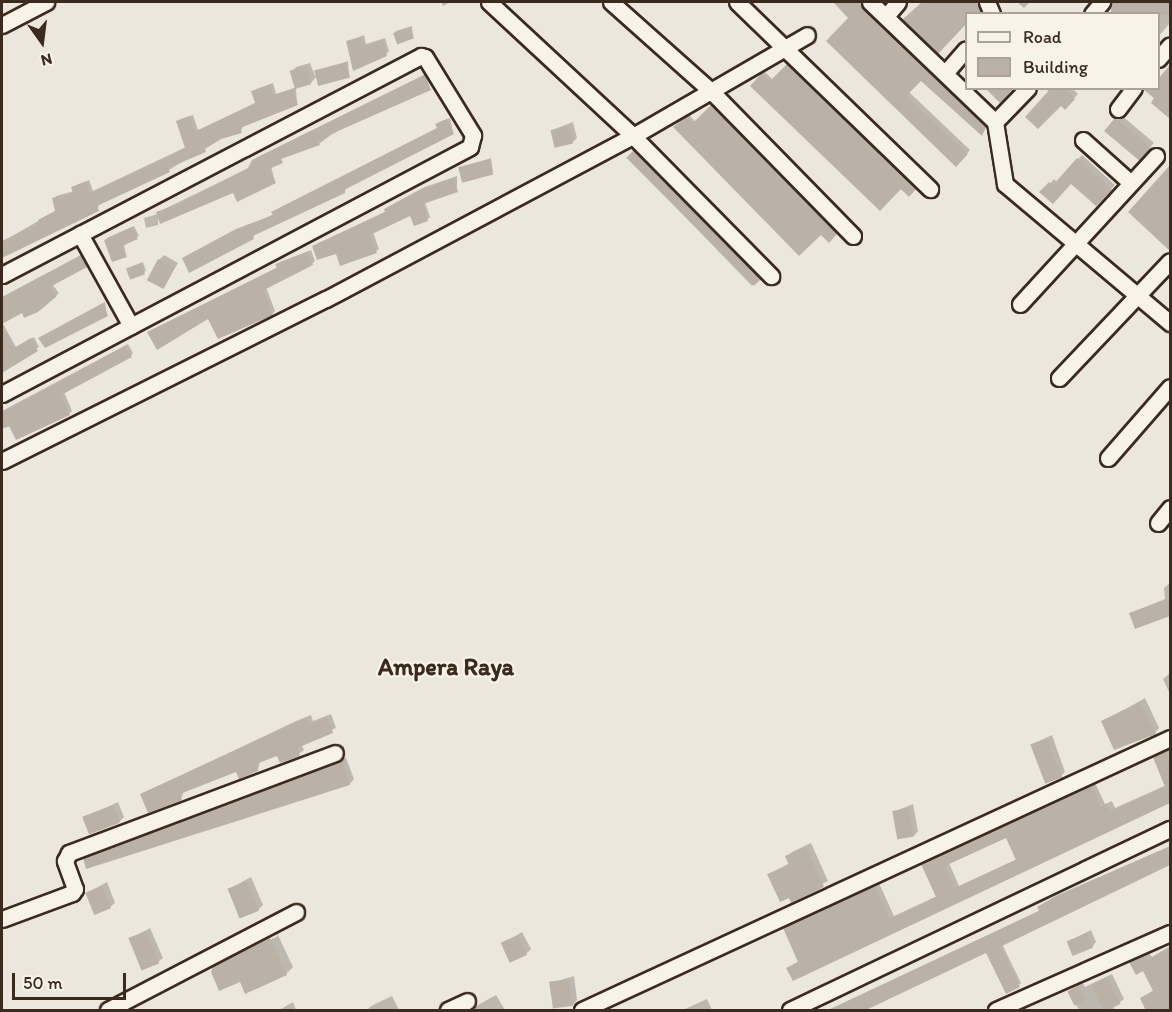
<!DOCTYPE html>
<html>
<head>
<meta charset="utf-8">
<style>
  body { margin:0 }
  #map { position:relative; width:1172px; height:1012px; overflow:hidden; background:#ece7dc; font-family:Itim,sans-serif }
  div>[style] { position:absolute }
  [style*='--x'] { left:calc(var(--x)*1px); top:calc(var(--y)*1px); width:calc(var(--w)*1px); rotate:calc(var(--a)*1deg) }
  .shadow>* { inset:0; background:#0003; transform-origin:0 0 }
  .building>* { inset:0; background:#bab2a7; transform-origin:0 0 }
  .roads { filter:drop-shadow(2px 0 #3b2a1e) drop-shadow(-2px 0 #3b2a1e) drop-shadow(0 2px #3b2a1e) drop-shadow(0 -2px #3b2a1e) }
  .street>* { height:15px; margin:-7.5px; padding:0 7.5px; transform-origin:7.5px; border-radius:7.5px; background:#f7f3e8 }
  span { translate:-50% -50%; white-space:nowrap; text-align:center; line-height:1.15; -webkit-text-stroke:4.5px #f7f3e8; paint-order:stroke }
  .quarter-label { font-size:24px; color:#3b2a1e; font-weight:700 }
  .frame { position:absolute; inset:0; border:3px solid #3b2a1e; pointer-events:none }
  .legend { position:absolute; left:965px; top:12px; width:195px; height:78px; box-sizing:border-box; background:#f7f3e8; border:2px solid #aca397; margin:0; padding:8px 10px; list-style:none; font-size:18px; color:#3b2a1e }
  .legend li { display:flex; align-items:center; gap:12px; height:30px }
  .legend b { width:30px; border:2px solid #aca397 }
  .north { position:absolute; left:12px; top:12px; width:60px; height:60px; -webkit-text-stroke:4px #f7f3e8; paint-order:stroke; rotate:166deg; font-size:16px; font-weight:700; line-height:24px; text-align:center; color:#3b2a1e }
  .north::after { content:''; display:block; margin:auto; width:21px; height:27px; background:#3b2a1e; clip-path:polygon(50% 0,100% 100%,50% 72%,0 100%) }
  .scale { position:absolute; left:12px; top:973px; width:114px; height:27px; box-sizing:border-box; border:3px solid #3b2a1e; border-top:0; padding-left:8px; font-size:18px; line-height:21px; white-space:nowrap; color:#3b2a1e; -webkit-text-stroke:4px #f7f3e8; paint-order:stroke }
</style>
</head>
<body>
<div id="map">
  <div class="shadow">
    <div style="clip-path:polygon(441px 2px,450px 2px,443px 6px)"></div>
    <div style="clip-path:polygon(834px 2px,866px 2px,878px 16px,865px 31px,882px 45px,894px 32px,988px 123px,982px 134px,921px 79px,909px 92px,970px 150px,956px 165px,828px 41px,850px 18px)"></div>
    <div style="clip-path:polygon(923px 2px,982px 2px,988px 14px,966px 14px,966px 24px,941px 49px,910px 16px)"></div>
    <div style="clip-path:polygon(1017px 2px,1030px 2px,1024px 8px)"></div>
    <div style="clip-path:polygon(1122px 2px,1170px 2px,1170px 23px,1158px 37px,1158px 14px,1112px 14px)"></div>
    <div style="clip-path:polygon(412px 26px,413px 37px,394px 33px,396px 31px)"></div>
    <div style="clip-path:polygon(364px 35px,366px 44px,385px 38px,389px 51px,386px 54px,348px 41px)"></div>
    <div style="clip-path:polygon(348px 61px,349px 76px,317px 76px,311px 83px,296px 88px,297px 103px,243px 125px,241px 131px,221px 138px,169px 170px,99px 203px,98px 209px,2px 255px,2px 242px,57px 210px,56px 196px,74px 191px,76px 185px,89px 180px,93px 191px,186px 147px,178px 121px,181px 119px,193px 115px,198px 130px,256px 103px,256px 89px,273px 83px,276px 94px,297px 87px,292px 72px,296px 67px,310px 63px,315px 76px)"></div>
    <div style="clip-path:polygon(789px 63px,917px 187px,909px 195px,752px 86px,765px 72px,773px 80px)"></div>
    <div style="clip-path:polygon(1170px 66px,1170px 107px,1165px 113px,1149px 92px,1158px 88px,1158px 80px)"></div>
    <div style="clip-path:polygon(426px 74px,430px 88px,337px 130px,319px 144px,284px 157px,271px 166px,275px 182px,158px 212px,251px 167px,256px 158px)"></div>
    <div style="clip-path:polygon(1045px 88px,1072px 88px,1078px 94px,1065px 108px)"></div>
    <div style="clip-path:polygon(714px 104px,838px 231px,829px 241px,676px 127px,689px 115px,696px 122px)"></div>
    <div style="left:1121px;top:115px;width:43px;height:22px;rotate:40deg"></div>
    <div style="clip-path:polygon(450px 118px,453px 132px,346px 187px,345px 192px,255px 233px,253px 238px,186px 256px,274px 214px,439px 128px,439px 122px)"></div>
    <div style="clip-path:polygon(573px 122px,577px 138px,572px 143px,552px 130px)"></div>
    <div style="clip-path:polygon(636px 150px,761px 276px,752px 286px,628px 158px)"></div>
    <div style="clip-path:polygon(1082px 155px,1115px 185px,1096px 204px,1071px 182px,1042px 192px,1054px 179px,1057px 182px)"></div>
    <div style="clip-path:polygon(491px 158px,493px 172px,462px 169px)"></div>
    <div style="clip-path:polygon(1170px 167px,1170px 243px,1167px 246px,1131px 212px)"></div>
    <div style="clip-path:polygon(457px 176px,457px 191px,425px 202px,430px 217px,428px 219px,414px 224px,411px 214px,373px 232px,379px 249px,376px 251px,337px 252px,314px 246px,387px 211px,425px 187px)"></div>
    <div style="clip-path:polygon(158px 214px,158px 225px,146px 228px,144px 218px)"></div>
    <div style="clip-path:polygon(134px 226px,139px 236px,124px 244px,126px 256px,107px 238px)"></div>
    <div style="clip-path:polygon(311px 250px,315px 261px,312px 264px,266px 287px,275px 311px,272px 314px,208px 317px,149px 332px,278px 267px,280px 262px)"></div>
    <div style="clip-path:polygon(83px 254px,88px 264px,52px 284px,59px 293px,37px 311px,23px 311px,2px 322px,16px 347px,34px 337px,39px 347px,2px 368px,2px 298px)"></div>
    <div style="clip-path:polygon(164px 255px,178px 263px,163px 288px,159px 260px)"></div>
    <div style="clip-path:polygon(143px 262px,146px 271px,131px 278px,130px 268px)"></div>
    <div style="clip-path:polygon(105px 302px,107px 315px,42px 337px)"></div>
    <div style="clip-path:polygon(128px 344px,133px 353px,131px 356px,64px 392px,72px 411px,69px 414px,2px 428px,2px 411px)"></div>
    <div style="clip-path:polygon(1170px 583px,1170px 611px,1135px 627px,1131px 613px,1165px 599px,1164px 588px)"></div>
    <div style="clip-path:polygon(1170px 673px,1170px 694px,1163px 679px)"></div>
    <div style="clip-path:polygon(1145px 698px,1159px 728px,1155px 733px,1103px 722px)"></div>
    <div style="clip-path:polygon(331px 714px,336px 728px,301px 744px,304px 750px,299px 754px,278px 754px,260px 761px,258px 770px,237px 770px,184px 791px,181px 799px,142px 794px,296px 721px,311px 715px,313px 721px)"></div>
    <div style="clip-path:polygon(1052px 735px,1065px 772px,1061px 776px,1031px 745px)"></div>
    <div style="clip-path:polygon(evenodd,1170px 748px,1170px 802px,794px 979px,788px 968px,799px 961px,785px 928px,789px 924px,879px 883px,894px 916px,937px 896px,923px 864px,927px 860px,1095px 783px,1105px 804px,1112px 801px,1115px 808px,1153px 791px,1166px 785px,1154px 757px,1170px 748px,1007px 836px,1017px 859px,959px 886px,949px 863px,1007px 836px)"></div>
    <div style="clip-path:polygon(346px 758px,354px 779px,350px 784px,84px 859px)"></div>
    <div style="clip-path:polygon(118px 802px,124px 817px,119px 822px,84px 818px)"></div>
    <div style="clip-path:polygon(913px 804px,918px 831px,914px 836px,893px 812px)"></div>
    <div style="clip-path:polygon(811px 843px,828px 881px,792px 901px,769px 874px,790px 863px,787px 857px,792px 852px)"></div>
    <div style="clip-path:polygon(1170px 846px,1170px 862px,1002px 944px,1021px 983px,1019px 985px,986px 951px,860px 1010px,828px 1010px,1041px 910px,1042px 905px,1058px 895px)"></div>
    <div style="clip-path:polygon(251px 877px,263px 905px,258px 910px,229px 889px)"></div>
    <div style="clip-path:polygon(107px 882px,115px 903px,110px 907px,87px 893px)"></div>
    <div style="clip-path:polygon(150px 928px,163px 958px,158px 962px,130px 939px)"></div>
    <div style="clip-path:polygon(1091px 930px,1096px 942px,1092px 947px,1069px 941px)"></div>
    <div style="clip-path:polygon(522px 932px,531px 949px,526px 954px,503px 944px)"></div>
    <div style="clip-path:polygon(277px 933px,293px 967px,286px 974px,241px 980px,217px 966px,278px 936px,276px 934px,221px 961px)"></div>
    <div style="clip-path:polygon(1170px 946px,1170px 1010px,1148px 1010px,1142px 998px,1154px 990px,1144px 969px,1131px 962px,1148px 952px,1152px 957px)"></div>
    <div style="clip-path:polygon(1112px 974px,1124px 999px,1113px 1007px,1115px 1010px,1079px 1010px,1069px 991px,1082px 982px,1085px 987px)"></div>
    <div style="clip-path:polygon(574px 976px,577px 1000px,573px 1005px,551px 983px)"></div>
    <div style="clip-path:polygon(496px 995px,505px 1010px,474px 1010px,478px 1005px)"></div>
    <div style="clip-path:polygon(392px 996px,399px 1010px,367px 1010px,371px 1006px)"></div>
    <div style="clip-path:polygon(707px 999px,712px 1010px,683px 1010px)"></div>
    <div style="clip-path:polygon(293px 1002px,296px 1010px,280px 1010px,281px 1009px)"></div>
  </div>
  <div class="building">
    <div style="clip-path:polygon(833px 2px,860px 2px,863px 9px,986px 127px,982px 136px,921px 81px,906px 96px,968px 154px,956px 167px,826px 41px,848px 18px)"></div>
    <div style="clip-path:polygon(922px 2px,976px 2px,981px 14px,966px 14px,966px 24px,938px 54px,902px 20px)"></div>
    <div style="left:1111px;top:2px;width:59px;height:13px"></div>
    <div style="left:410px;top:27px;width:12px;height:18px;rotate:70deg"></div>
    <div style="clip-path:polygon(361px 37px,363px 46px,383px 40px,387px 56px,353px 71px,346px 41px)"></div>
    <div style="left:346px;top:62px;width:16px;height:33px;rotate:75deg"></div>
    <div style="clip-path:polygon(787px 64px,916px 189px,909px 197px,901px 189px,880px 211px,750px 86px,762px 73px,770px 81px)"></div>
    <div style="clip-path:polygon(1170px 65px,1170px 119px,1151px 103px,1154px 98px,1144px 90px,1158px 88px,1158px 79px)"></div>
    <div style="left:306px;top:66px;width:19px;height:17px;rotate:74deg"></div>
    <div style="clip-path:polygon(424px 75px,431px 90px,338px 131px,318px 142px,320px 145px,281px 159px,283px 163px,269px 169px,276px 183px,237px 202px,233px 193px,160px 224px,156px 212px,177px 205px,248px 168px,252px 160px)"></div>
    <div style="clip-path:polygon(270px 85px,273px 95px,293px 89px,298px 105px,240px 128px,242px 133px,221px 139px,205px 149px,206px 152px,168px 168px,170px 172px,97px 206px,99px 211px,2px 258px,2px 241px,40px 223px,38px 220px,55px 211px,52px 198px,73px 193px,71px 187px,86px 182px,90px 193px,170px 156px,185px 148px,176px 121px,190px 116px,195px 132px,255px 103px,251px 91px)"></div>
    <div style="clip-path:polygon(985px 88px,1014px 88px,1000px 103px)"></div>
    <div style="clip-path:polygon(1051px 88px,1064px 88px,1075px 99px,1065px 110px,1061px 106px,1038px 129px,1025px 117px)"></div>
    <div style="clip-path:polygon(711px 105px,837px 234px,829px 243px,821px 235px,799px 256px,673px 127px,687px 116px,693px 123px)"></div>
    <div style="left:1115px;top:118px;width:47px;height:17px;rotate:40deg"></div>
    <div style="clip-path:polygon(447px 119px,454px 134px,344px 190px,345px 193px,253px 236px,254px 239px,189px 273px,182px 258px,236px 229px,273px 215px,271px 212px,437px 128px,435px 124px)"></div>
    <div style="left:569px;top:126px;width:18px;height:19px;rotate:77deg"></div>
    <div style="left:634px;top:150px;width:181px;height:11px;rotate:45deg"></div>
    <div style="clip-path:polygon(1077px 158px,1112px 190px,1096px 206px,1071px 184px,1053px 204px,1039px 192px,1049px 182px,1053px 185px)"></div>
    <div style="left:489px;top:159px;width:16px;height:32px;rotate:75deg"></div>
    <div style="clip-path:polygon(1170px 165px,1170px 251px,1128px 212px)"></div>
    <div style="clip-path:polygon(454px 178px,458px 192px,423px 204px,428px 221px,414px 226px,410px 216px,370px 235px,377px 253px,340px 266px,336px 254px,317px 260px,312px 246px,385px 212px,384px 209px,421px 189px)"></div>
    <div style="clip-path:polygon(132px 227px,138px 239px,122px 246px,127px 257px,112px 262px,104px 240px)"></div>
    <div style="clip-path:polygon(308px 252px,313px 265px,264px 290px,273px 315px,218px 339px,208px 319px,157px 350px,147px 332px,277px 268px,275px 264px)"></div>
    <div style="clip-path:polygon(81px 255px,87px 267px,50px 287px,57px 296px,38px 312px,24px 318px,22px 313px,2px 324px,2px 297px)"></div>
    <div style="left:158px;top:259px;width:19px;height:24px;rotate:28deg"></div>
    <div style="left:141px;top:263px;width:12px;height:16px;rotate:70deg"></div>
    <div style="clip-path:polygon(103px 303px,108px 316px,45px 348px,38px 338px)"></div>
    <div style="clip-path:polygon(2px 328px,14px 348px,31px 338px,38px 351px,2px 373px)"></div>
    <div style="clip-path:polygon(125px 346px,132px 357px,61px 395px,70px 415px,16px 440px,9px 426px,2px 429px,2px 413px)"></div>
    <div style="clip-path:polygon(1170px 598px,1170px 616px,1135px 629px,1129px 613px)"></div>
    <div style="clip-path:polygon(1140px 702px,1156px 734px,1114px 750px,1101px 721px)"></div>
    <div style="clip-path:polygon(327px 717px,333px 733px,297px 748px,300px 756px,280px 763px,277px 756px,256px 764px,258px 771px,239px 779px,236px 772px,180px 794px,182px 800px,148px 813px,140px 794px,290px 725px,306px 718px,309px 725px)"></div>
    <div style="left:1047px;top:738px;width:42px;height:18px;rotate:69deg"></div>
    <div style="clip-path:polygon(evenodd,1166px 751px,1170px 762px,1170px 803px,793px 981px,786px 968px,798px 962px,783px 928px,874px 885px,890px 919px,919px 906px,936px 897px,921px 864px,1091px 785px,1101px 807px,1107px 804px,1111px 811px,1165px 787px,1153px 757px,1166px 751px,1006px 838px,1016px 860px,955px 888px,945px 866px,1006px 838px)"></div>
    <div style="clip-path:polygon(342px 761px,350px 785px,86px 869px,83px 858px)"></div>
    <div style="left:113px;top:805px;width:19px;height:33px;rotate:69deg"></div>
    <div style="left:909px;top:808px;width:29px;height:17px;rotate:80deg"></div>
    <div style="clip-path:polygon(806px 847px,824px 887px,791px 903px,789px 898px,780px 902px,767px 874px,789px 865px,785px 856px)"></div>
    <div style="clip-path:polygon(1167px 848px,1170px 865px,1000px 947px,1020px 987px,1006px 994px,986px 953px,864px 1011px,827px 1011px,1039px 911px,1037px 907px,1054px 897px)"></div>
    <div style="left:247px;top:881px;width:32px;height:21px;rotate:68deg"></div>
    <div style="left:102px;top:886px;width:24px;height:18px;rotate:68deg"></div>
    <div style="left:146px;top:931px;width:35px;height:19px;rotate:68deg"></div>
    <div style="left:1087px;top:933px;width:16px;height:22px;rotate:68deg"></div>
    <div style="left:518px;top:935px;width:22px;height:19px;rotate:66deg"></div>
    <div style="clip-path:polygon(270px 938px,287px 975px,245px 994px,240px 982px,219px 991px,211px 972px,213px 966px)"></div>
    <div style="clip-path:polygon(1170px 949px,1170px 1011px,1146px 1011px,1140px 998px,1153px 991px,1143px 971px,1136px 975px,1129px 962px,1143px 956px,1146px 961px)"></div>
    <div style="left:1107px;top:977px;width:30px;height:18px;rotate:63deg"></div>
    <div style="left:569px;top:979px;width:27px;height:20px;rotate:82deg"></div>
    <div style="left:1078px;top:986px;width:16px;height:12px;rotate:63deg"></div>
  </div>
  <div class="roads">
    <div class="street">
      <div style="--x:489;--y:2;--w:197;--a:42.9"></div>
      <div style="--x:633;--y:136;--w:197;--a:45.4"></div>
      <div style="--x:611;--y:2;--w:134;--a:41.7"></div>
      <div style="--x:711;--y:91;--w:203;--a:45.6"></div>
      <div style="--x:737;--y:2;--w:269;--a:44.1"></div>
      <div style="--x:870;--y:2;--w:173;--a:43.8"></div>
      <div style="--x:995;--y:122;--w:63;--a:80.8"></div>
      <div style="--x:1005;--y:184;--w:216;--a:40.1"></div>
      <div style="--x:987;--y:2;--w:13;--a:67"></div>
      <div style="--x:1092;--y:14;--w:16;--a:-50"></div>
      <div style="--x:886;--y:16;--w:18;--a:-49"></div>
      <div style="--x:2;--y:25;--w:50;--a:-27.6"></div>
      <div style="--x:1158;--y:59;--w:18;--a:-49"></div>
      <div style="--x:946;--y:72;--w:30;--a:-49"></div>
      <div style="--x:1118;--y:109;--w:26;--a:-53"></div>
      <div style="--x:995;--y:122;--w:47;--a:-45.9"></div>
      <div style="--x:1083;--y:140;--w:64;--a:41.9"></div>
      <div style="--x:80;--y:234;--w:105;--a:61"></div>
      <div style="--x:2;--y:275;--w:473;--a:-27.6"></div>
      <div style="--x:421;--y:56;--w:4;--a:14"></div>
      <div style="--x:425;--y:57;--w:92;--a:58.4"></div>
      <div style="--x:473;--y:135;--w:12;--a:104"></div>
      <div style="--x:470;--y:147;--w:529;--a:152.18"></div>
      <div style="--x:1020;--y:304;--w:201;--a:-47.4"></div>
      <div style="--x:1059;--y:378;--w:161;--a:-46.5"></div>
      <div style="--x:1108;--y:458;--w:94;--a:-48.9"></div>
      <div style="--x:2;--y:461;--w:362;--a:-26.6"></div>
      <div style="--x:326;--y:299;--w:348;--a:-28"></div>
      <div style="--x:633;--y:136;--w:201;--a:-30.1"></div>
      <div style="--x:1158;--y:523;--w:19;--a:-51"></div>
      <div style="--x:2;--y:919;--w:75;--a:-20.4"></div>
      <div style="--x:72;--y:893;--w:5;--a:-53"></div>
      <div style="--x:75;--y:889;--w:30;--a:-110"></div>
      <div style="--x:65;--y:861;--w:9;--a:-63"></div>
      <div style="--x:69;--y:853;--w:284;--a:-20.6"></div>
      <div style="--x:108;--y:1010;--w:212;--a:-27.5"></div>
      <div style="--x:448;--y:1010;--w:21;--a:-25"></div>
      <div style="--x:582;--y:1010;--w:648;--a:-24.82"></div>
      <div style="--x:790;--y:1010;--w:421;--a:-25.5"></div>
      <div style="--x:996;--y:1010;--w:190;--a:-23.9"></div>
    </div>
  </div>
  <div class="quarter-label">
    <span style="left:446px;top:667px">Ampera Raya</span>
  </div>
  <div class="frame"></div>
  <ul class="legend">
  <li><b style="height:8px;background:#f7f3e8"></b>Road</li>
  <li><b style="height:16px;background:#bab2a7"></b>Building</li>
  </ul>
  <div class="north">N</div>
  <div class="scale">50 m</div>
</div>
</body>
</html>
